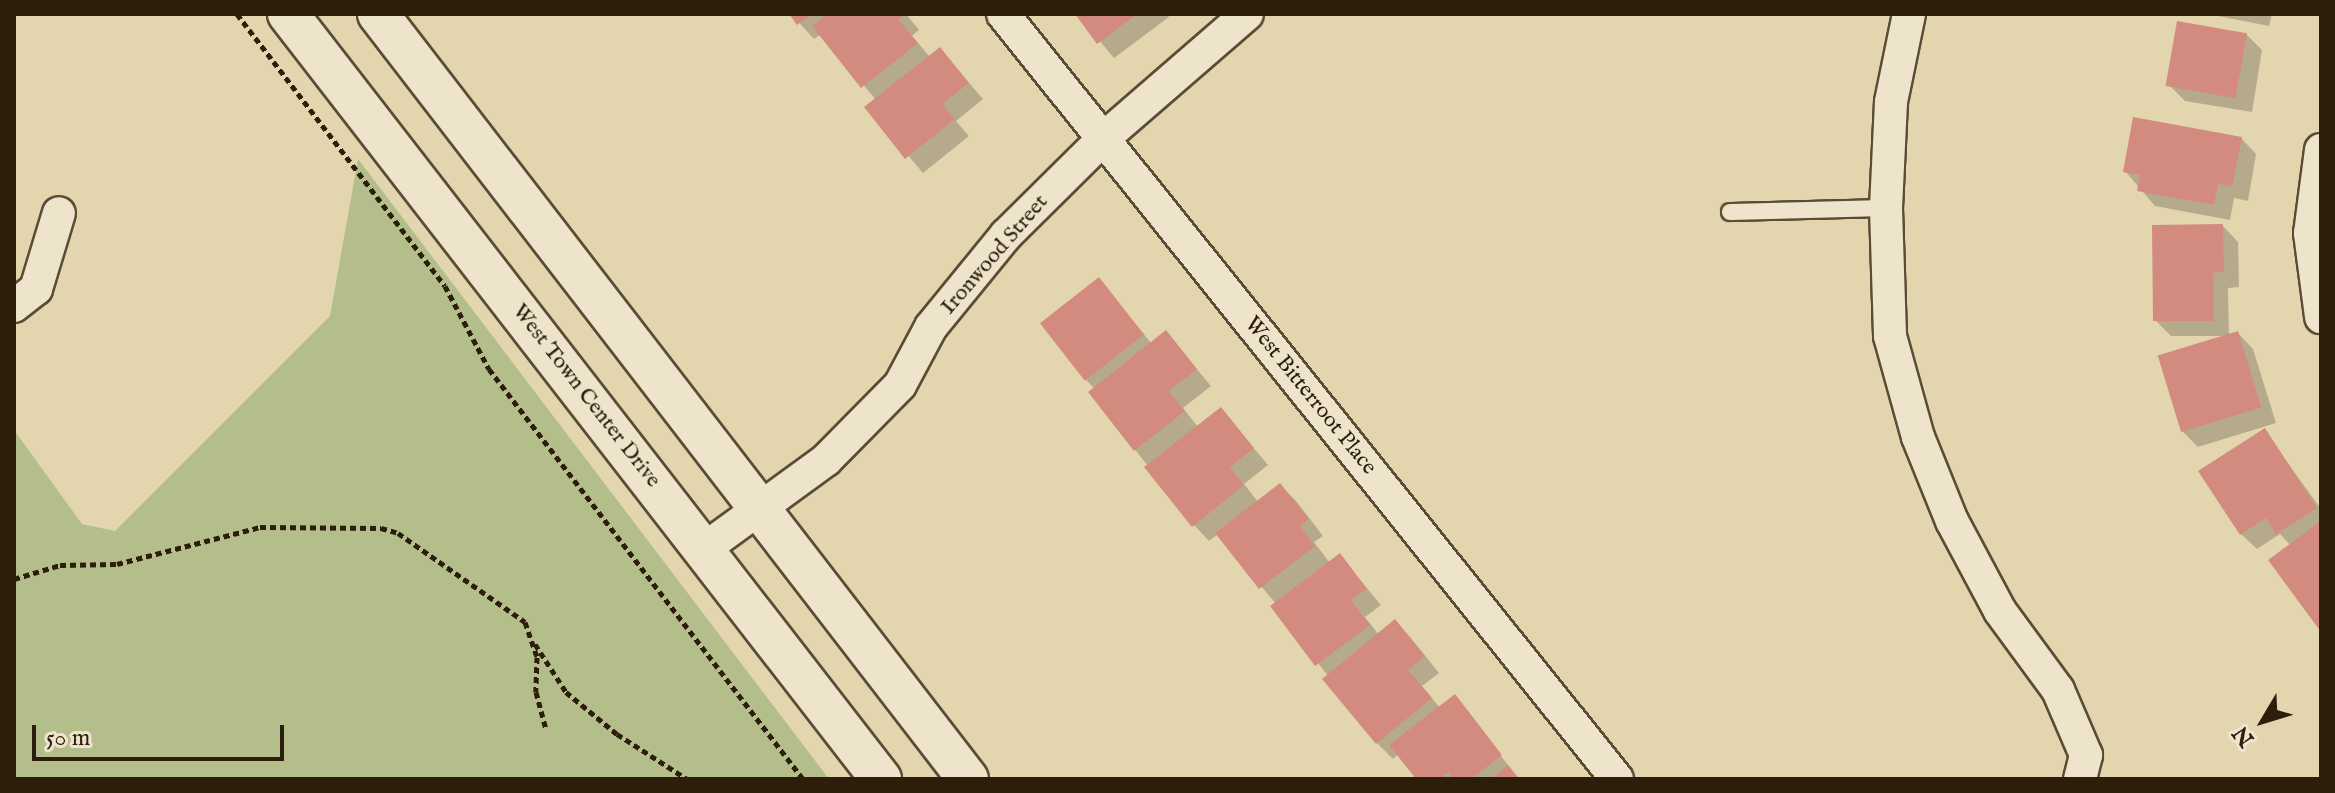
<!DOCTYPE html>
<html>
<head>
<meta charset="utf-8">
<style>
  body { margin:0 }
  #map { position:relative; width:2335px; height:793px; overflow:hidden; background:#e3d6af; font-family:"IM FELL English",serif }
  div>[style] { position:absolute }
  [style*='--x'] { left:calc(var(--x)*1px); top:calc(var(--y)*1px); width:calc(var(--w)*1px); rotate:calc(var(--a)*1deg) }
  .green>* { inset:0; background:#b4be8b }
  .shadow>* { inset:0; background:#0003 }
  .building>* { inset:0; background:#d38b80; transform-origin:0 0 }
  .path>* { height:5px; margin-top:-2.5px; transform-origin:0; background:repeating-linear-gradient(90deg,#2d1e0c 0 6px,transparent 0 10px) }
  .roads { filter:drop-shadow(2px 0 #5a4c35) drop-shadow(-2px 0 #5a4c35) drop-shadow(0 2px #5a4c35) drop-shadow(0 -2px #5a4c35) }
  .service>* { height:16px; margin:-8px; padding:0 8px; transform-origin:8px; border-radius:8px; background:#ede4cb }
  .minor>* { height:32px; margin:-16px; padding:0 16px; transform-origin:16px; border-radius:16px; background:#ede4cb }
  .tertiary>* { height:40px; margin:-20px; padding:0 20px; transform-origin:20px; border-radius:20px; background:#ede4cb }
  span { translate:-50% -50%; white-space:nowrap; text-align:center; line-height:1.15; -webkit-text-stroke:8px #ede4cb; paint-order:stroke }
  .street-label { font-size:22px; color:#2d1e0c }
  .frame { position:absolute; inset:0; border:16px solid #2d1e0c; pointer-events:none }
  .north { position:absolute; left:2223px; top:681px; width:80px; height:80px; -webkit-text-stroke:6px #ede4cb; paint-order:stroke; rotate:232deg; font-size:22px; font-weight:700; line-height:32px; text-align:center; color:#2d1e0c }
  .north::after { content:''; display:block; margin:auto; width:28px; height:36px; background:#2d1e0c; clip-path:polygon(50% 0,100% 100%,50% 72%,0 100%) }
  .scale { position:absolute; left:32px; top:725px; width:252px; height:36px; box-sizing:border-box; border:4px solid #2d1e0c; border-top:0; padding-left:10px; font-size:24px; line-height:28px; white-space:nowrap; color:#2d1e0c; -webkit-text-stroke:6px #ede4cb; paint-order:stroke }
</style>
</head>
<body>
<div id="map">
  <div class="green">
    <div style="clip-path:polygon(358px 159px,829px 779px,14px 779px,14px 430px,82px 524px,115px 531px,330px 316px)"></div>
  </div>
  <div class="shadow">
    <div style="clip-path:polygon(791px 14px,906px 14px,919px 30px,912px 36px,930px 57px,940px 49px,983px 99px,956px 121px,969px 136px,923px 173px,867px 107px,876px 100px,821px 34px,814px 39px)"></div>
    <div style="clip-path:polygon(1077px 14px,1167px 14px,1169px 17px,1114px 58px)"></div>
    <div style="clip-path:polygon(2208px 14px,2272px 14px,2269px 26px)"></div>
    <div style="clip-path:polygon(2246px 34px,2262px 50px,2252px 112px,2185px 101px,2169px 85px)"></div>
    <div style="clip-path:polygon(2241px 138px,2256px 154px,2248px 201px,2234px 198px,2230px 220px,2155px 206px,2125px 171px)"></div>
    <div style="clip-path:polygon(2223px 226px,2238px 242px,2239px 287px,2228px 288px,2229px 336px,2238px 333px,2253px 349px,2276px 423px,2198px 447px,2182px 431px,2225px 336px,2171px 336px,2155px 320px)"></div>
    <div style="clip-path:polygon(1099px 280px,1152px 344px,1166px 333px,1211px 386px,1183px 408px,1198px 427px,1221px 409px,1268px 465px,1244px 484px,1258px 502px,1280px 485px,1296px 501px,1323px 536px,1314px 542px,1330px 563px,1340px 556px,1381px 605px,1365px 617px,1379px 635px,1395px 622px,1410px 637px,1439px 673px,1422px 686px,1440px 708px,1454px 696px,1519px 779px,1419px 779px,1399px 754px,1393px 759px,1377px 743px,1325px 680px,1329px 677px,1273px 606px,1276px 604px,1218px 534px,1209px 541px,1194px 525px,1090px 392px,1095px 389px,1086px 380px)"></div>
    <div style="clip-path:polygon(2264px 430px,2321px 509px,2321px 628px,2291px 546px,2280px 534px,2257px 549px,2241px 534px)"></div>
  </div>
  <div class="building">
    <div style="clip-path:polygon(789px 14px,812px 14px,797px 25px)"></div>
    <div style="clip-path:polygon(827px 14px,904px 14px,898px 19px,918px 43px,861px 88px,812px 26px)"></div>
    <div style="clip-path:polygon(1075px 14px,1137px 14px,1097px 44px)"></div>
    <div style="left:2177px;top:21px;width:71px;height:66px;rotate:10deg"></div>
    <div style="clip-path:polygon(940px 47px,969px 83px,942px 104px,955px 119px,905px 159px,864px 107px)"></div>
    <div style="clip-path:polygon(2133px 117px,2242px 137px,2232px 187px,2218px 184px,2214px 205px,2137px 191px,2140px 175px,2123px 172px)"></div>
    <div style="clip-path:polygon(2223px 224px,2224px 272px,2213px 273px,2214px 321px,2153px 321px,2152px 225px)"></div>
    <div style="left:1099px;top:277px;width:73px;height:75px;rotate:52deg"></div>
    <div style="clip-path:polygon(1166px 330px,1197px 369px,1169px 391px,1185px 411px,1134px 451px,1088px 392px)"></div>
    <div style="left:2238px;top:331px;width:80px;height:84px;rotate:73deg"></div>
    <div style="clip-path:polygon(1221px 407px,1254px 448px,1230px 467px,1244px 485px,1192px 527px,1144px 467px)"></div>
    <div style="clip-path:polygon(2265px 428px,2317px 508px,2276px 534px,2266px 518px,2240px 535px,2198px 471px)"></div>
    <div style="clip-path:polygon(1280px 483px,1309px 519px,1300px 526px,1315px 546px,1259px 589px,1215px 533px)"></div>
    <div style="clip-path:polygon(2318px 523px,2321px 528px,2321px 632px,2268px 560px)"></div>
    <div style="clip-path:polygon(1340px 553px,1367px 589px,1351px 600px,1370px 625px,1315px 666px,1270px 606px)"></div>
    <div style="clip-path:polygon(1395px 619px,1425px 656px,1408px 670px,1432px 698px,1376px 744px,1322px 679px)"></div>
    <div style="clip-path:polygon(1455px 694px,1502px 755px,1471px 779px,1454px 779px,1449px 772px,1440px 779px,1416px 779px,1389px 745px)"></div>
    <div style="clip-path:polygon(1508px 765px,1519px 779px,1491px 779px)"></div>
  </div>
  <div class="path">
    <div style="--x:237;--y:14;--w:342;--a:52.6"></div>
    <div style="--x:445;--y:286;--w:94;--a:62.1"></div>
    <div style="--x:489;--y:369;--w:516;--a:52.55"></div>
    <div style="--x:14;--y:579;--w:48;--a:-16.9"></div>
    <div style="--x:60;--y:565;--w:57;--a:-1"></div>
    <div style="--x:117;--y:564;--w:148;--a:-14.5"></div>
    <div style="--x:260;--y:527;--w:121;--a:0.5"></div>
    <div style="--x:381;--y:528;--w:18;--a:16"></div>
    <div style="--x:398;--y:533;--w:155;--a:35"></div>
    <div style="--x:525;--y:622;--w:37;--a:71"></div>
    <div style="--x:537;--y:657;--w:35;--a:92"></div>
    <div style="--x:536;--y:692;--w:38;--a:75"></div>
    <div style="--x:535;--y:644;--w:57;--a:57.1"></div>
    <div style="--x:566;--y:692;--w:66;--a:39.5"></div>
    <div style="--x:617;--y:734;--w:83;--a:32.7"></div>
  </div>
  <div class="roads">
    <div class="service">
      <div style="--x:1730;--y:212;--w:156;--a:-1.5"></div>
    </div>
    <div class="minor">
      <div style="--x:1003;--y:14;--w:981;--a:51.25"></div>
      <div style="--x:1909;--y:14;--w:90;--a:101.6"></div>
      <div style="--x:1891;--y:102;--w:106;--a:92.7"></div>
      <div style="--x:1886;--y:208;--w:128;--a:88.2"></div>
      <div style="--x:1890;--y:336;--w:105;--a:74.5"></div>
      <div style="--x:1918;--y:437;--w:91;--a:68"></div>
      <div style="--x:1952;--y:521;--w:102;--a:61.9"></div>
      <div style="--x:2000;--y:611;--w:98;--a:53.7"></div>
      <div style="--x:2058;--y:690;--w:71;--a:66.7"></div>
      <div style="--x:2086;--y:755;--w:25;--a:104"></div>
      <div style="--x:2321;--y:150;--w:84;--a:97.5"></div>
      <div style="--x:2310;--y:233;--w:85;--a:82.5"></div>
      <div style="--x:14;--y:306;--w:28;--a:-38"></div>
      <div style="--x:36;--y:289;--w:79;--a:-73.2"></div>
      <div style="--x:704;--y:549;--w:151;--a:-36.1"></div>
      <div style="--x:826;--y:460;--w:105;--a:-45.4"></div>
      <div style="--x:900;--y:385;--w:66;--a:-61.9"></div>
      <div style="--x:931;--y:327;--w:119;--a:-50.8"></div>
      <div style="--x:1006;--y:235;--w:138;--a:-44.7"></div>
      <div style="--x:1104;--y:138;--w:189;--a:-40.9"></div>
    </div>
    <div class="tertiary">
      <div style="--x:288;--y:14;--w:968;--a:52.22"></div>
      <div style="--x:378;--y:14;--w:966;--a:52.36"></div>
    </div>
  </div>
  <div class="street-label">
    <span style="left:995px;top:255px;rotate:-49deg">Ironwood Street</span>
    <span style="left:586px;top:396px;rotate:52deg">West Town Center Drive</span>
    <span style="left:1310px;top:396px;rotate:51deg">West Bitterroot Place</span>
  </div>
  <div class="frame"></div>
  <div class="north">N</div>
  <div class="scale">50 m</div>
</div>
</body>
</html>
